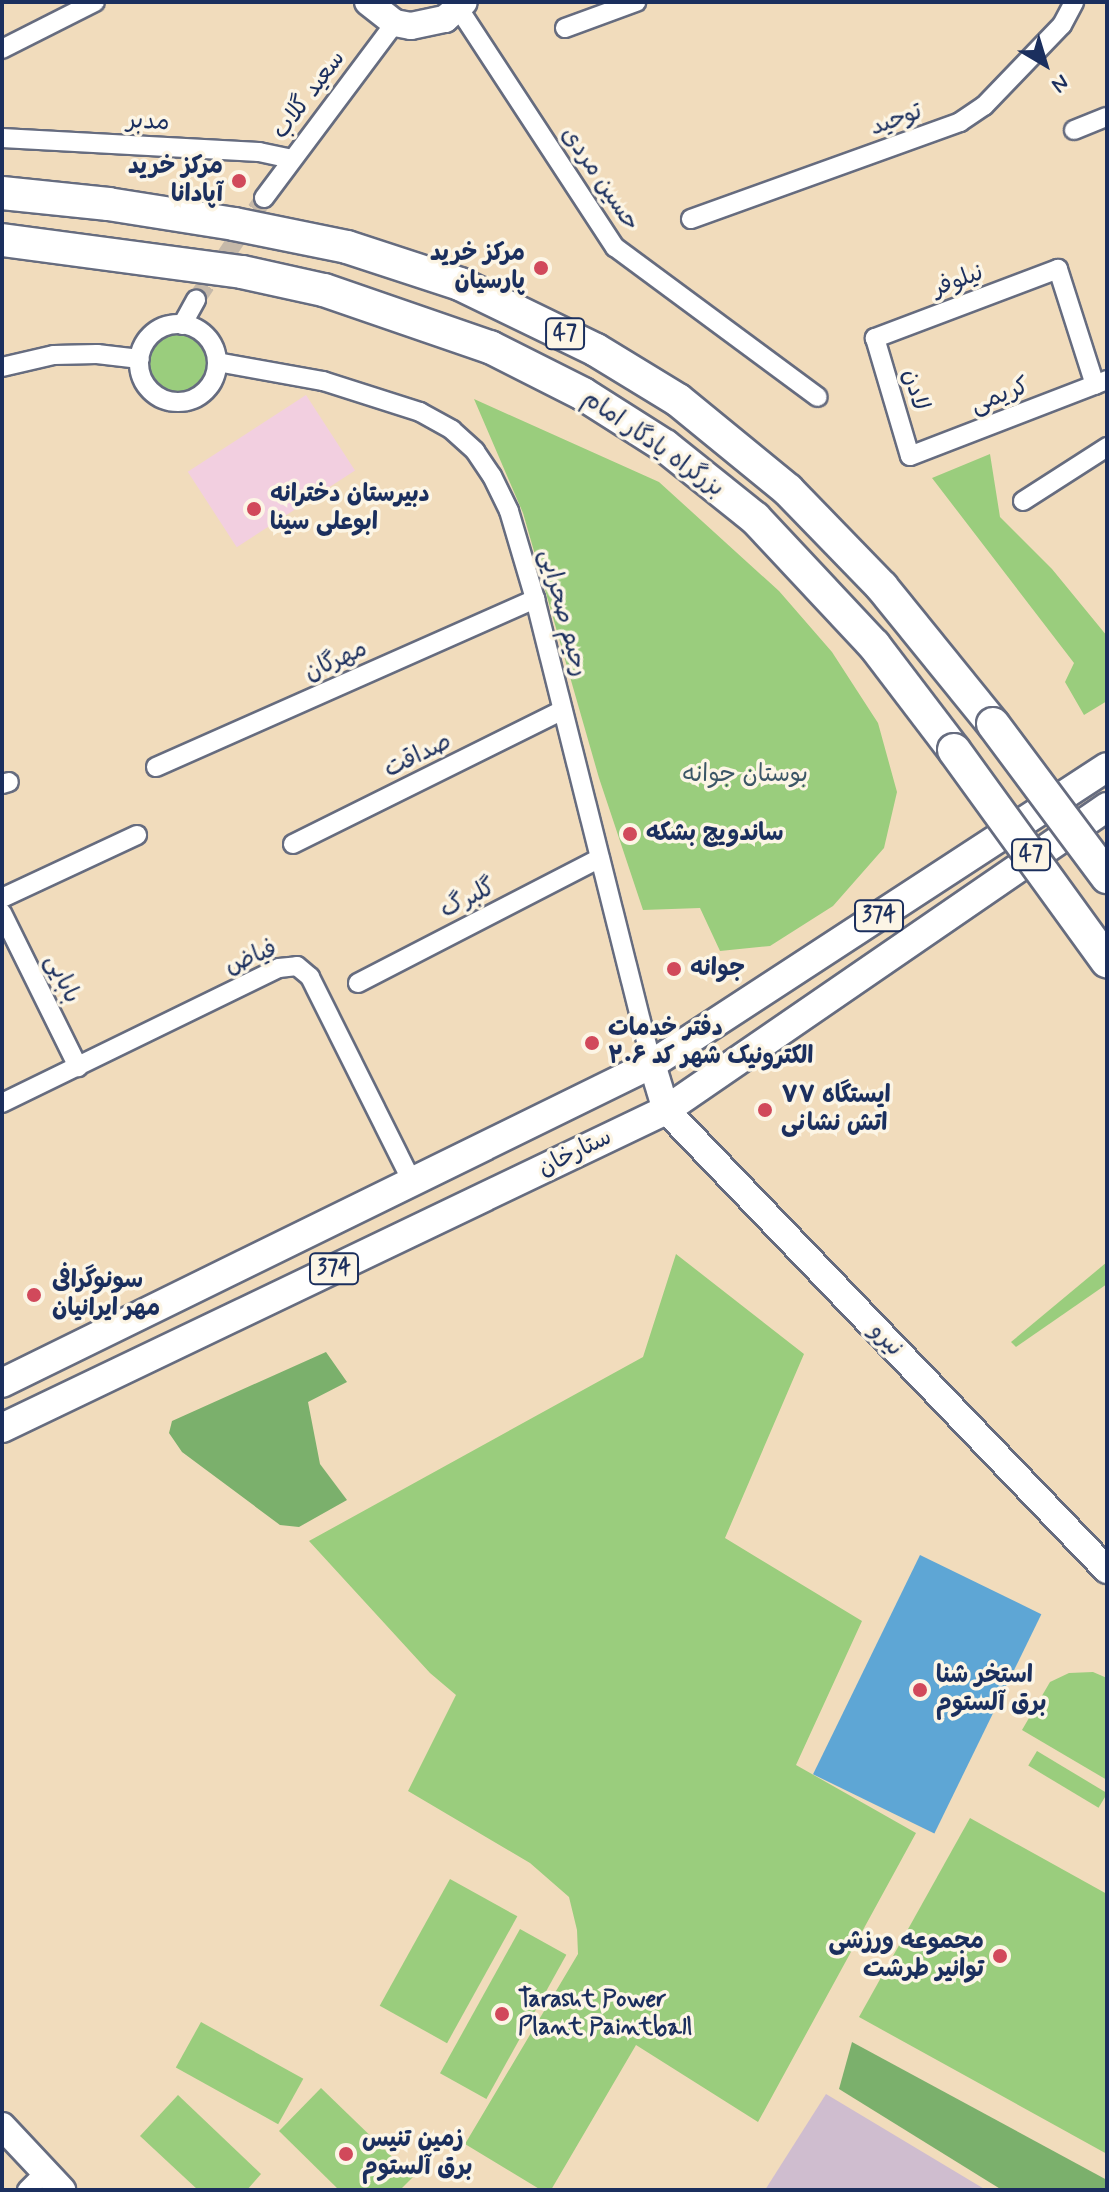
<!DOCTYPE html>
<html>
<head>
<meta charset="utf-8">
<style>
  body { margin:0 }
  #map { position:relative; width:1109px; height:2192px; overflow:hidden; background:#f1dcbc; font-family:Mynerve,"Playpen Sans Arabic",sans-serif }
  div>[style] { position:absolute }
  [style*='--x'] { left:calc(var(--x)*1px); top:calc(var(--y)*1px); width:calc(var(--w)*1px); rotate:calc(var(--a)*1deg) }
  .built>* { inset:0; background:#f2cfe0; transform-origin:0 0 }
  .industrial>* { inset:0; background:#cfbdcf }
  .green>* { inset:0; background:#9acd7d; transform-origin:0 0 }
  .round { border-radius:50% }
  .forest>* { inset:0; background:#7bb06c }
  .water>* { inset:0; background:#5ea6d5; transform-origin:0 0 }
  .street-tunnel>* { height:18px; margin-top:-9px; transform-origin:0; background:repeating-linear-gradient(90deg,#c6b9a9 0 18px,transparent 0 27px) }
  .roads { filter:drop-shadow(2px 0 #666c7f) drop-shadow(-2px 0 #666c7f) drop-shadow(0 2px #666c7f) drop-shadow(0 -2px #666c7f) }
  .street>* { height:18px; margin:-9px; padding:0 9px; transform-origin:9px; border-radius:9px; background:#fff }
  .street>.ring { margin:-9px; padding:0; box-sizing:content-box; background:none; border:18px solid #fff; border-radius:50% }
  .secondary>* { height:26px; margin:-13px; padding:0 13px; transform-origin:13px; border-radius:13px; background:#fff }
  .primary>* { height:28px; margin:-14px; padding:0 14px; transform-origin:14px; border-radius:14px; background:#fff }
  .highway>* { height:32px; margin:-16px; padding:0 16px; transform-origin:16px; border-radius:16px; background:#fff }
  .bridges { filter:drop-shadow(2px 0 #666c7f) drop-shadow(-2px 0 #666c7f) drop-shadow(0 2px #666c7f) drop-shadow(0 -2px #666c7f) }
  .highway-bridge>* { height:32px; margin:-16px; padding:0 16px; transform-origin:16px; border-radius:16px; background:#fff }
  .dots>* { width:22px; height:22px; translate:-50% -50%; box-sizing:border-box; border:4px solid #fcf5e5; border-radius:50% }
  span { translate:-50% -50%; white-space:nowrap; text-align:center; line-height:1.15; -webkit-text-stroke:7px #fcf5e5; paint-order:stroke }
  .shield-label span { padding:2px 6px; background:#fcf5e5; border:2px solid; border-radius:6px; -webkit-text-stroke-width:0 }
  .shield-label { font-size:22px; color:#1b2f5e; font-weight:700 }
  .street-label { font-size:24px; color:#1b2f5e }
  .poi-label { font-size:24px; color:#1b2f5e; font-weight:700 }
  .right { translate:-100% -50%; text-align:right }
  .left { translate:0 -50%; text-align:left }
  .park-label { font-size:24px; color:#3b5666 }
  .frame { position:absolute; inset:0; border:4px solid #1b2f5e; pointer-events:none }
  .north { position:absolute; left:1005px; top:24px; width:80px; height:80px; -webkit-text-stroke:6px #fcf5e5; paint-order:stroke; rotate:142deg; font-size:22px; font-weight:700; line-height:32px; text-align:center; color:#1b2f5e }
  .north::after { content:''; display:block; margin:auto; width:28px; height:36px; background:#1b2f5e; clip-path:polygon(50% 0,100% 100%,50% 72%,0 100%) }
</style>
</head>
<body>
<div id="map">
  <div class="built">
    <div style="left:306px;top:395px;width:90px;height:141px;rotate:57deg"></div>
  </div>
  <div class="industrial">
    <div style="clip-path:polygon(826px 2094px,986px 2190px,765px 2190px)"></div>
  </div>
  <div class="green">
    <div class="round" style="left:149px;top:334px;width:58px;height:58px"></div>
    <div style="clip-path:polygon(474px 399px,659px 482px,779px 591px,832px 652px,878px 723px,897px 792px,884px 848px,833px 906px,770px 946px,720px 951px,700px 908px,643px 910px,599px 778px,523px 513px)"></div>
    <div style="clip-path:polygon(990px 454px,1000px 517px,1052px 569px,1107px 636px,1107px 701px,1084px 715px,1065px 682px,1074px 663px,932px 478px)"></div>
    <div style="clip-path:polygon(676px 1254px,804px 1354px,725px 1538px,862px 1621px,796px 1765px,916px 1833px,758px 2122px,636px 2045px,551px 2190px,541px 2190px,465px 2144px,578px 1954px,577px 1930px,569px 1897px,530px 1863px,408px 1791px,456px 1695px,430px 1673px,309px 1541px,643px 1357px)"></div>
    <div style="clip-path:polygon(1107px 1262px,1107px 1284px,1016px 1347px,1011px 1342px)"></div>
    <div style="clip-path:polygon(1093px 1672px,1107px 1678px,1107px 1780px,1022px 1730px,1050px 1682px,1069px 1673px)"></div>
    <div style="left:1037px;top:1751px;width:82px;height:17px;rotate:31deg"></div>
    <div style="clip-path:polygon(970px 1818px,1107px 1894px,1107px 2154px,859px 2017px)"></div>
    <div style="left:450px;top:1879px;width:77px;height:145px;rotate:29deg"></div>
    <div style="left:520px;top:1929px;width:53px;height:165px;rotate:29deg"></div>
    <div style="left:201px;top:2022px;width:117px;height:52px;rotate:29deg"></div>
    <div style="clip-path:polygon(321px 2088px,413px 2177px,400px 2190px,339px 2190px,279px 2131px)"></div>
    <div style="clip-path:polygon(178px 2095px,261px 2174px,247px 2190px,198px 2190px,140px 2136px)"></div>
  </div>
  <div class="forest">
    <div style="clip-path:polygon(326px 1352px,347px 1382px,308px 1402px,320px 1464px,347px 1500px,299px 1527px,280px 1525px,182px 1452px,169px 1433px,172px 1421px)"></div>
    <div style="clip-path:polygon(852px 2042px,1107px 2180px,1107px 2190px,1002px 2190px,839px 2089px)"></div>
  </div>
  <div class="water">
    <div style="left:920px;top:1555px;width:135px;height:244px;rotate:26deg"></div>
  </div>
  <div class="street-tunnel">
    <div style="--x:196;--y:300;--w:123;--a:-56.3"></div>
  </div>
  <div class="roads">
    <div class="street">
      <div style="--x:459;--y:9;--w:285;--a:56.8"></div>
      <div style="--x:615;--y:247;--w:252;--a:36.5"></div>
      <div style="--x:565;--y:28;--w:76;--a:-20.1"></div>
      <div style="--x:2;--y:49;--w:104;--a:-26.8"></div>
      <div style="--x:1074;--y:130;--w:35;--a:-22"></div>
      <div style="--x:2;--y:138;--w:257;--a:3.1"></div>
      <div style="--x:259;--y:152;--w:33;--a:12"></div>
      <div style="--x:264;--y:198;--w:219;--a:-53.2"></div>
      <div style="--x:691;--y:219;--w:286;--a:-19.8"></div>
      <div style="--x:960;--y:122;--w:29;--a:-34"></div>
      <div style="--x:984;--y:106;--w:112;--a:-46.1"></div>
      <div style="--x:1062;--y:25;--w:26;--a:-62"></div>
      <div class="ring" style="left:139px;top:324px;width:60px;height:60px"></div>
      <div style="--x:182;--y:325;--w:29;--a:-61"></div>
      <div style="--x:217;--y:362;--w:108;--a:10.2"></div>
      <div style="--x:323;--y:381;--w:102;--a:17.7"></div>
      <div style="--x:420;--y:412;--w:37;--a:29"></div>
      <div style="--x:452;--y:430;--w:31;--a:42"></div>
      <div style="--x:475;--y:451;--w:30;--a:56"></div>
      <div style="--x:492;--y:476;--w:39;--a:64"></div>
      <div style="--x:509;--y:511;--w:92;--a:73.5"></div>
      <div style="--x:535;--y:599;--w:479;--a:75.9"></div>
      <div style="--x:2;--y:367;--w:53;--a:-13"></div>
      <div style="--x:54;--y:355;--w:43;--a:-1.3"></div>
      <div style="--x:97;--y:354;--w:43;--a:6.6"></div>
      <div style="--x:1095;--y:385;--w:122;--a:-107.7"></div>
      <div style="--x:1058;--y:269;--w:196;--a:159.3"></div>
      <div style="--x:875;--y:338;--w:123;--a:73.5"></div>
      <div style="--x:910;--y:456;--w:211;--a:-21.1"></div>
      <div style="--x:1023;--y:501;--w:100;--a:-32.7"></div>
      <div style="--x:156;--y:767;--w:415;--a:-23.9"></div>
      <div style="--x:2;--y:784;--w:7;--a:-16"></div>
      <div style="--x:293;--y:844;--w:301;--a:-26.4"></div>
      <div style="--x:2;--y:898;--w:149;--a:-25"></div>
      <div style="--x:2;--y:913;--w:172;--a:63.7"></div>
      <div style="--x:358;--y:983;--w:272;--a:-27.3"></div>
      <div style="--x:2;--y:1103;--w:308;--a:-26"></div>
      <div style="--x:279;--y:968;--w:18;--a:-6"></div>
      <div style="--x:297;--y:966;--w:17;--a:40"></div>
      <div style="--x:310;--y:977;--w:229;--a:63.5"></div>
      <div style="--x:27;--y:2190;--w:25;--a:-45"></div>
    </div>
    <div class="secondary">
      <div style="--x:368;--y:2;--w:34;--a:38"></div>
      <div style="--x:395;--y:23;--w:16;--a:11"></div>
      <div style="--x:411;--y:26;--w:35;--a:-12"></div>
      <div style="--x:445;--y:19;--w:25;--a:-42"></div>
      <div style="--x:652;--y:1064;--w:48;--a:73.1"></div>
      <div style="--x:666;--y:1110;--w:637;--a:46.21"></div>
      <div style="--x:2;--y:2126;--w:88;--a:46.8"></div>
    </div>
    <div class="primary">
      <div style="--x:2;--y:1383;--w:724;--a:-26.14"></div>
      <div style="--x:652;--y:1064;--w:543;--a:-33.13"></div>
      <div style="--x:2;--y:1428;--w:736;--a:-25.59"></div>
      <div style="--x:666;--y:1110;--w:535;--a:-34.49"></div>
    </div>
    <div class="highway">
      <div style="--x:2;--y:193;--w:107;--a:5.9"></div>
      <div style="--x:108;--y:204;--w:128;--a:9"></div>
      <div style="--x:234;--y:224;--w:115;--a:11.5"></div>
      <div style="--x:347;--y:247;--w:119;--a:18.1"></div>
      <div style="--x:460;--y:284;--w:151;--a:25.9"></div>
      <div style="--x:596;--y:350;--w:96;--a:31.4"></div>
      <div style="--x:678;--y:400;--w:142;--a:39.3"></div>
      <div style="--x:788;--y:490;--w:135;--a:45.9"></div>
      <div style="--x:882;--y:587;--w:176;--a:51"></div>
      <div style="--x:2;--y:240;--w:242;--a:7.6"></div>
      <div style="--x:242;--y:272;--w:84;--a:12.4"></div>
      <div style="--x:324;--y:290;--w:176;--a:19"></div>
      <div style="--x:490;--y:347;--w:104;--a:26.8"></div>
      <div style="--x:583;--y:394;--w:97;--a:32.4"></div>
      <div style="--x:665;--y:446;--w:115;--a:38.7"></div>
      <div style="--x:755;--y:518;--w:174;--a:46.9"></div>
      <div style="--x:874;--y:645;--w:132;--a:52.7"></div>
    </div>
  </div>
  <div class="bridges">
    <div class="highway-bridge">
      <div style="--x:993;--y:724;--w:191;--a:53.3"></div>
      <div style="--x:954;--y:750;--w:261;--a:54.1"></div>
    </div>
  </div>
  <div class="dots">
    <div style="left:239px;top:181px;background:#d1495b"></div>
    <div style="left:541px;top:268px;background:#d1495b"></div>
    <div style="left:254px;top:509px;background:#d1495b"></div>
    <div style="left:630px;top:834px;background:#d1495b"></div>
    <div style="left:674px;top:969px;background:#d1495b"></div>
    <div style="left:592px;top:1043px;background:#d1495b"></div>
    <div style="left:765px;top:1110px;background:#d1495b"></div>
    <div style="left:34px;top:1295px;background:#d1495b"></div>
    <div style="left:920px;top:1690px;background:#d1495b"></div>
    <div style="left:1000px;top:1956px;background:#d1495b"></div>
    <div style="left:502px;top:2014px;background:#d1495b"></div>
    <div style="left:346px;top:2154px;background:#d1495b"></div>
  </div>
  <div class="shield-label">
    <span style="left:565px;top:334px">47</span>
    <span style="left:1031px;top:855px">47</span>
    <span style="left:879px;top:916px">374</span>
    <span style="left:334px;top:1269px">374</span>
  </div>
  <div class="street-label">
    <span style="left:309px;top:95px;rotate:-53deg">سعید گلاب</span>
    <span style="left:896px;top:120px;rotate:-20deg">توحید</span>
    <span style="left:148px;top:122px;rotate:3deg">مدبر</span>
    <span style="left:600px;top:179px;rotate:56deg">حسین مردی</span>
    <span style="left:958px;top:281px;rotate:-20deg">نیلوفر</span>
    <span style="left:915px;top:390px;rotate:74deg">لادن</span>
    <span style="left:1000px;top:396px;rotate:-21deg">کریمی</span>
    <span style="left:653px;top:444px;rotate:35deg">بزرگراه یادگار امام</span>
    <span style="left:563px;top:613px;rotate:75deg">رحیم صحرایی</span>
    <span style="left:336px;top:661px;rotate:-24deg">مهرگان</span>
    <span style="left:418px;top:756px;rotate:-26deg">صداقت</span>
    <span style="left:468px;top:899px;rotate:-27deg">گلبرگ</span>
    <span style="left:251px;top:958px;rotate:-22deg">فیاض</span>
    <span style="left:62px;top:979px;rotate:64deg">بابایی</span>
    <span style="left:575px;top:1153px;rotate:-26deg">ستارخان</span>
    <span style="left:886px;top:1340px;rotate:46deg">نیرو</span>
  </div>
  <div class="poi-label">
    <span class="right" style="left:223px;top:181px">مرکز خرید<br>آپادانا</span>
    <span class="right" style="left:525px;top:268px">مرکز خرید<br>پارسیان</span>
    <span class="left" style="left:270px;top:509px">دبیرستان دخترانه<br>ابوعلی سینا</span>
    <span class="left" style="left:646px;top:834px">ساندویچ بشکه</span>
    <span class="left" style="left:690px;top:969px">جوانه</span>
    <span class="left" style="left:608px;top:1043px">دفتر خدمات<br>الکترونیک شهر کد ۲۰۶</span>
    <span class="left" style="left:781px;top:1110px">ایستگاه ۷۷<br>اتش نشانی</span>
    <span class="left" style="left:52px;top:1295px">سونوگرافی<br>مهر ایرانیان</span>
    <span class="left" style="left:936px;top:1690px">استخر شنا<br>برق آلستوم</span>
    <span class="right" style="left:984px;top:1956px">مجموعه ورزشی<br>توانیر طرشت</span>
    <span class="left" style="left:518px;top:2014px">Tarasht Power<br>Plant Paintball</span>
    <span class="left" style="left:362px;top:2154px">زمین تنیس<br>برق آلستوم</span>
  </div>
  <div class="park-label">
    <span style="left:745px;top:775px">بوستان جوانه</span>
  </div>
  <div class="frame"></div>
  <div class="north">N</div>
</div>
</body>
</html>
